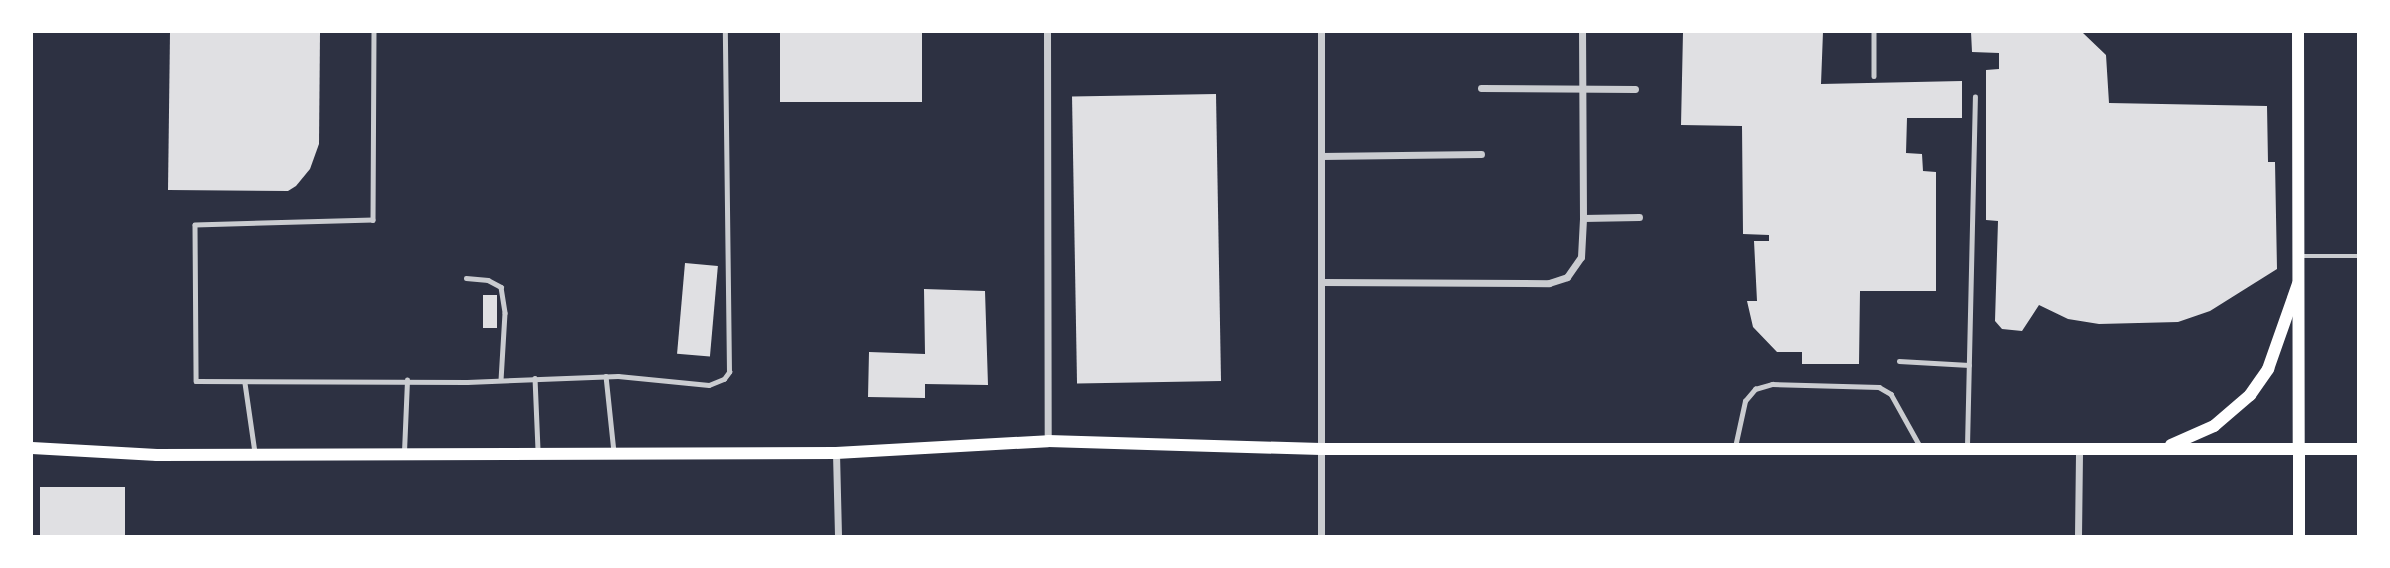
<!DOCTYPE html>
<html>
<head>
<meta charset="utf-8">
<style>
  body { margin:0 }
  #map { position:relative; width:2390px; height:568px; overflow:hidden; background:#2d3142; font-family:Mulish,sans-serif }
  div>[style] { position:absolute }
  [style*='--x'] { left:calc(var(--x)*1px); top:calc(var(--y)*1px); width:calc(var(--w)*1px); rotate:calc(var(--a)*1deg) }
  .building>* { inset:0; background:#e0e0e3; transform-origin:0 0 }
  .service>* { height:4.5px; margin:-2.25px; padding:0 2.25px; transform-origin:2.25px; border-radius:2.25px; background:#caccd0 }
  .minor>* { height:7px; margin:-3.5px; padding:0 3.5px; transform-origin:3.5px; border-radius:3.5px; background:#caccd0 }
  .secondary>* { height:12px; margin:-6px; padding:0 6px; transform-origin:6px; border-radius:6px; background:#fff }
  .primary>* { height:12px; margin:-6px; padding:0 6px; transform-origin:6px; border-radius:6px; background:#fff }
  span { translate:-50% -50%; white-space:nowrap; text-align:center; line-height:1.15; -webkit-text-stroke:5px #fff; paint-order:stroke }
  .frame { position:absolute; inset:0; border:33px solid #fff; pointer-events:none }
</style>
</head>
<body>
<div id="map">
  <div class="building">
    <div style="clip-path:polygon(170px 32px,320px 32px,319px 144px,310px 169px,296px 186px,288px 191px,168px 190px)"></div>
    <div style="left:780px;top:32px;width:142px;height:70px"></div>
    <div style="clip-path:polygon(1683px 32px,1823px 32px,1821px 84px,1962px 81px,1962px 118px,1907px 118px,1906px 153px,1922px 154px,1923px 171px,1936px 172px,1936px 291px,1860px 291px,1859px 364px,1802px 364px,1802px 352px,1777px 352px,1753px 327px,1747px 301px,1757px 301px,1754px 241px,1769px 241px,1769px 235px,1743px 234px,1742px 126px,1681px 125px)"></div>
    <div style="clip-path:polygon(1971px 32px,2083px 33px,2106px 55px,2109px 103px,2267px 106px,2268px 162px,2275px 162px,2277px 269px,2210px 311px,2178px 322px,2099px 324px,2068px 319px,2039px 305px,2022px 331px,2002px 329px,1995px 321px,1998px 221px,1986px 220px,1986px 70px,1999px 69px,1999px 53px,1972px 52px)"></div>
    <div style="left:1216px;top:94px;width:287px;height:144px;rotate:89deg"></div>
    <div style="left:685px;top:263px;width:33px;height:91px;rotate:5deg"></div>
    <div style="clip-path:polygon(924px 289px,985px 291px,988px 385px,925px 384px,925px 398px,868px 397px,869px 352px,925px 354px)"></div>
    <div style="left:483px;top:295px;width:14px;height:33px"></div>
    <div style="left:40px;top:487px;width:85px;height:49px"></div>
  </div>
  <div class="service">
    <div style="--x:374;--y:32;--w:188;--a:90.3"></div>
    <div style="--x:373;--y:220;--w:178;--a:178.4"></div>
    <div style="--x:195;--y:225;--w:156;--a:89.6"></div>
    <div style="--x:196;--y:381;--w:271;--a:0.2"></div>
    <div style="--x:467;--y:382;--w:151;--a:-2.3"></div>
    <div style="--x:618;--y:376;--w:91;--a:5.6"></div>
    <div style="--x:709;--y:385;--w:16;--a:-22"></div>
    <div style="--x:724;--y:379;--w:9;--a:-54"></div>
    <div style="--x:729;--y:372;--w:340;--a:-90.7"></div>
    <div style="--x:1874;--y:32;--w:44;--a:90"></div>
    <div style="--x:2300;--y:256;--w:58;--a:0"></div>
    <div style="--x:466;--y:278;--w:22;--a:5"></div>
    <div style="--x:488;--y:280;--w:15;--a:28"></div>
    <div style="--x:501;--y:287;--w:26;--a:81"></div>
    <div style="--x:505;--y:313;--w:67;--a:93.4"></div>
    <div style="--x:1899;--y:361;--w:70;--a:3.3"></div>
    <div style="--x:606;--y:376;--w:76;--a:84"></div>
    <div style="--x:535;--y:378;--w:73;--a:87.6"></div>
    <div style="--x:245;--y:383;--w:70;--a:81.8"></div>
    <div style="--x:1967;--y:446;--w:349;--a:-88.7"></div>
    <div style="--x:1735;--y:447;--w:47;--a:-77.7"></div>
    <div style="--x:1745;--y:401;--w:16;--a:-50"></div>
    <div style="--x:1755;--y:389;--w:18;--a:-16"></div>
    <div style="--x:1772;--y:384;--w:107;--a:1.6"></div>
    <div style="--x:1879;--y:387;--w:14;--a:30"></div>
    <div style="--x:1891;--y:394;--w:60;--a:60.9"></div>
    <div style="--x:404;--y:452;--w:72;--a:-87.6"></div>
  </div>
  <div class="minor">
    <div style="--x:1047;--y:32;--w:409;--a:89.9"></div>
    <div style="--x:1481;--y:88;--w:154;--a:0.4"></div>
    <div style="--x:1321;--y:156;--w:160;--a:-0.7"></div>
    <div style="--x:1583;--y:218;--w:56;--a:-1"></div>
    <div style="--x:1322;--y:282;--w:227;--a:0.3"></div>
    <div style="--x:1549;--y:283;--w:19;--a:-18"></div>
    <div style="--x:1567;--y:277;--w:24;--a:-55"></div>
    <div style="--x:1581;--y:257;--w:39;--a:-87"></div>
    <div style="--x:1583;--y:218;--w:186;--a:-90.3"></div>
    <div style="--x:836;--y:453;--w:83;--a:88.6"></div>
    <div style="--x:1321;--y:536;--w:504;--a:-90"></div>
    <div style="--x:2078;--y:536;--w:85;--a:-89.3"></div>
  </div>
  <div class="secondary">
    <div style="--x:2298;--y:32;--w:417;--a:89.9"></div>
  </div>
  <div class="primary">
    <div style="--x:2171;--y:445;--w:47;--a:-23.8"></div>
    <div style="--x:2214;--y:426;--w:48;--a:-40.7"></div>
    <div style="--x:2250;--y:395;--w:32;--a:-55"></div>
    <div style="--x:2268;--y:369;--w:90;--a:-70.6"></div>
    <div style="--x:32;--y:448;--w:125;--a:3.2"></div>
    <div style="--x:157;--y:455;--w:679;--a:-0.17"></div>
    <div style="--x:836;--y:453;--w:212;--a:-3.2"></div>
    <div style="--x:1048;--y:441;--w:273;--a:1.7"></div>
    <div style="--x:1321;--y:449;--w:1037;--a:0"></div>
    <div style="--x:2299;--y:536;--w:87;--a:-90"></div>
  </div>
  <div class="frame"></div>
</div>
</body>
</html>
